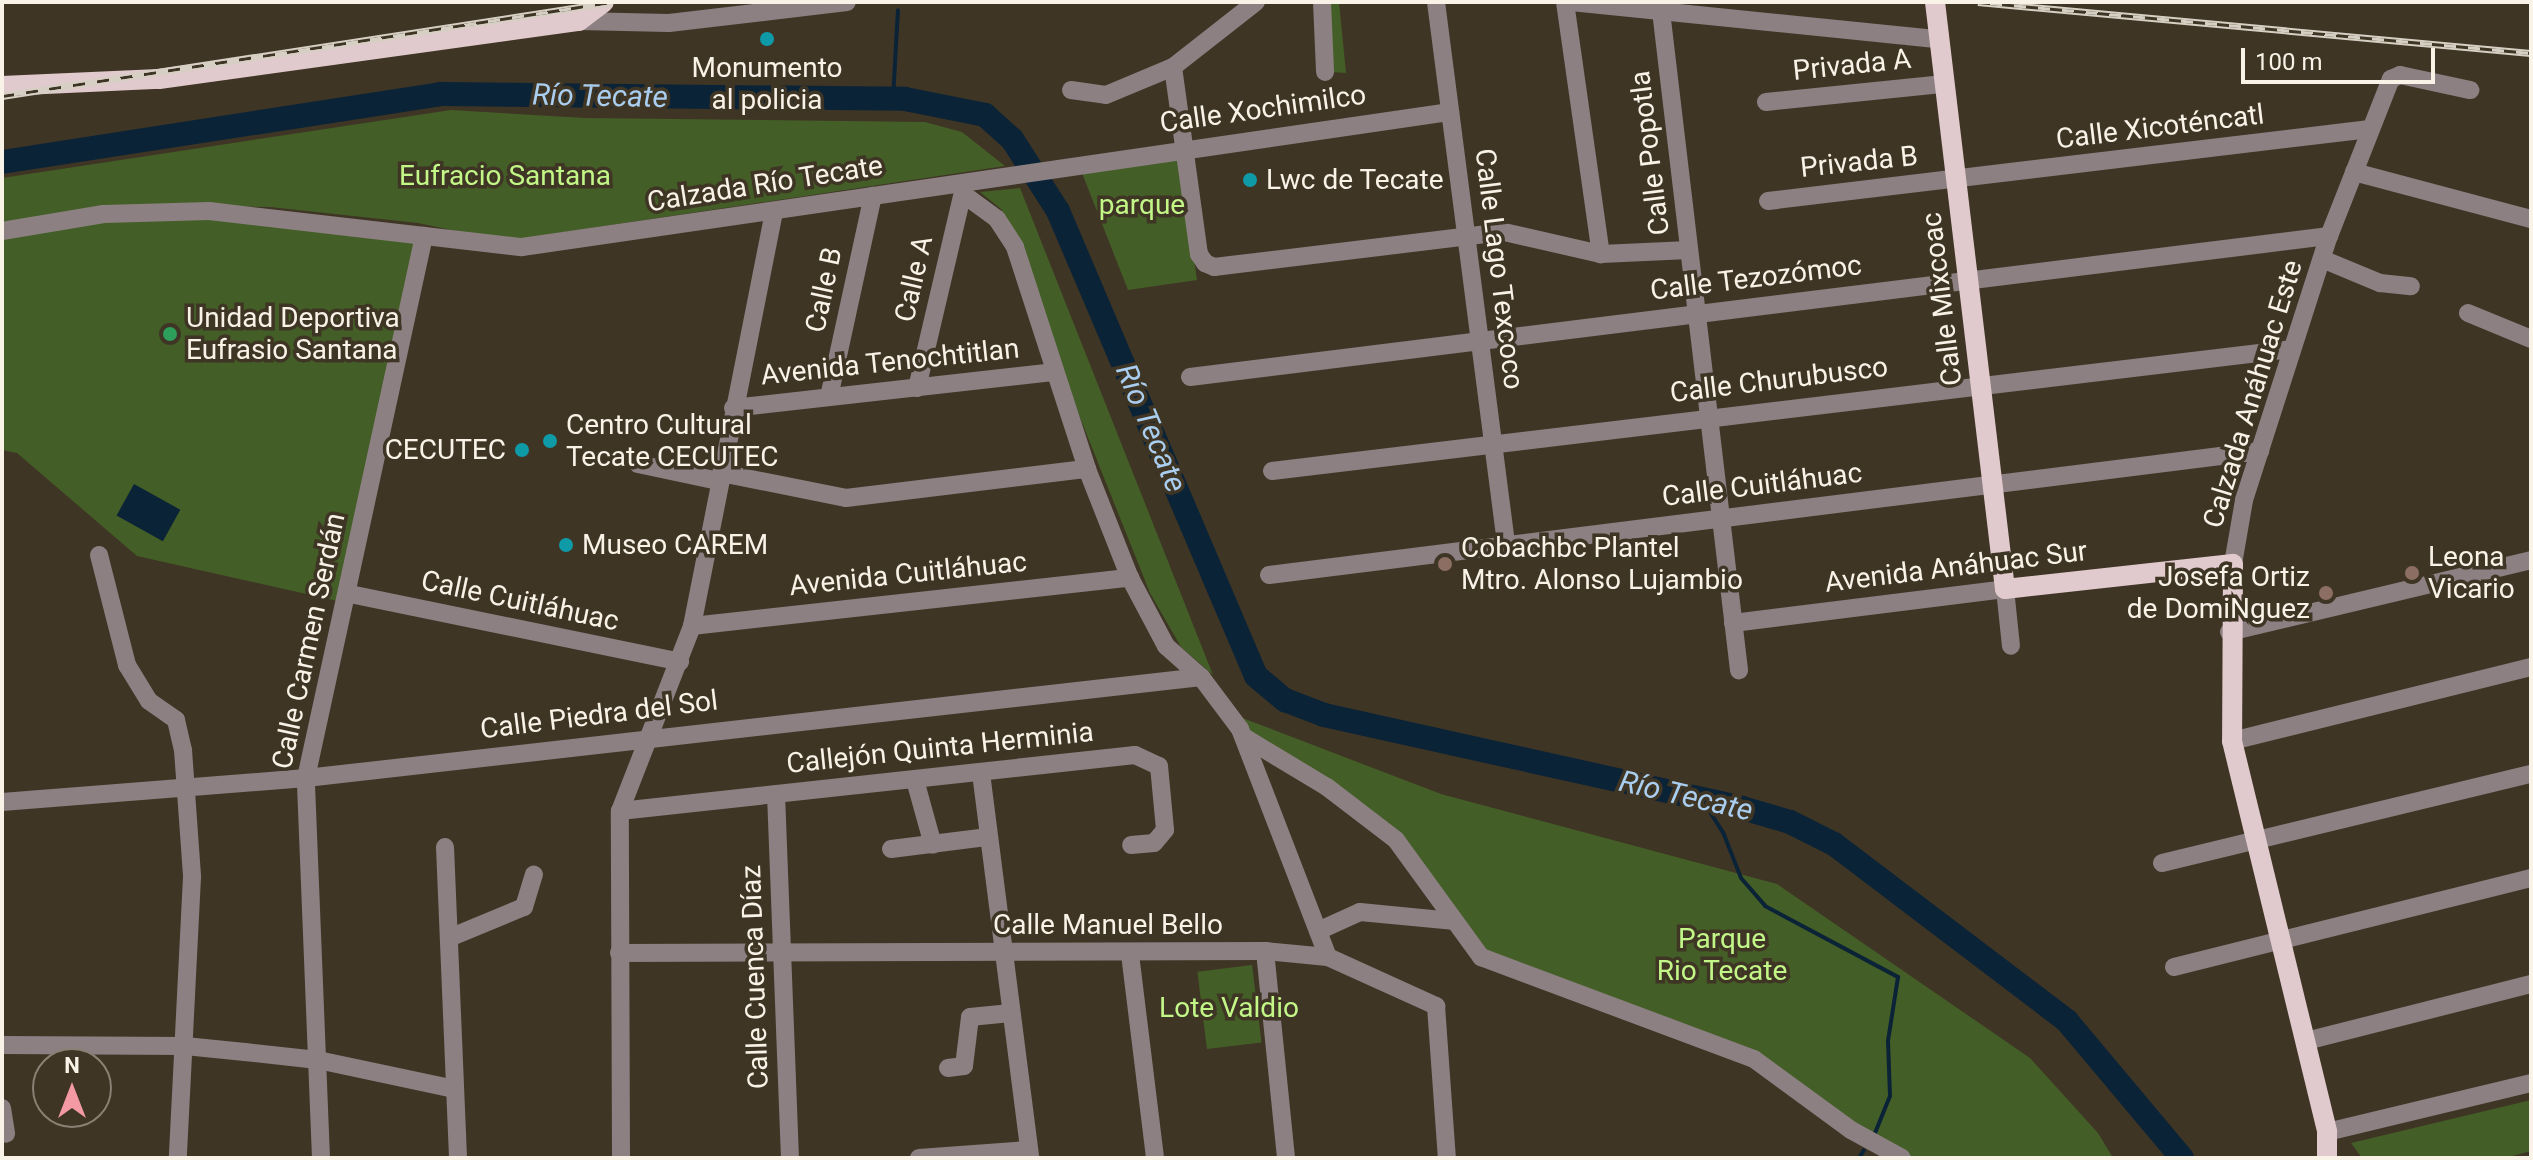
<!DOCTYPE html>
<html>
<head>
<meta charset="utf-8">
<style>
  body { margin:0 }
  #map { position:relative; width:2533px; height:1160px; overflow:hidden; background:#3f3525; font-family:Roboto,sans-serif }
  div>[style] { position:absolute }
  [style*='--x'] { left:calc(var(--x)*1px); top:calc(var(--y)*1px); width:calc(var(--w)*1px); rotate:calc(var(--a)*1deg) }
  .green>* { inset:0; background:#445e27; transform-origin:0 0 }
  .water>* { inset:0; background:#0b2337; transform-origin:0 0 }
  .stream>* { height:4px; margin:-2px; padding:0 2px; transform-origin:2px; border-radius:2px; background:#0b2337 }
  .river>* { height:24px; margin:-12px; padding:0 12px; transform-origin:12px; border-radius:12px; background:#0b2337 }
  .minor>* { height:18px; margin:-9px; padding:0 9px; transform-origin:9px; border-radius:9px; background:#8c8082 }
  .major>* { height:20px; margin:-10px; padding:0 10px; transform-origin:10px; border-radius:10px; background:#e1cacd }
  .rail>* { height:7px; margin-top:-3.5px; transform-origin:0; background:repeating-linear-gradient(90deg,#3f3525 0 12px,#d6cfc3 0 24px); box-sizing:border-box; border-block:2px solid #d6cfc3 }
  .dots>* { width:22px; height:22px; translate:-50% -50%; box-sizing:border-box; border:4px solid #3f3525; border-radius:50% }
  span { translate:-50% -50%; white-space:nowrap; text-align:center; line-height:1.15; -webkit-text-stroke:7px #3f3525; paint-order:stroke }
  .street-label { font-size:28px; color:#f8f2e7 }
  .poi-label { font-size:28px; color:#f8f2e7 }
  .left { translate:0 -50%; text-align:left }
  .right { translate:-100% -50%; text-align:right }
  .park-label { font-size:28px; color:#c2f788 }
  .water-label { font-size:30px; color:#aaceef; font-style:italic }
  .frame { position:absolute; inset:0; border:4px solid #f8f2e7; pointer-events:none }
  .north { position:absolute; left:32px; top:1048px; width:80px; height:80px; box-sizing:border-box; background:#3f3525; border:2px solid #898173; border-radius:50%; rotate:0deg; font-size:22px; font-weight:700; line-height:32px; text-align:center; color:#f8f2e7 }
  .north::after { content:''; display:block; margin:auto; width:28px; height:36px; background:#f49aa4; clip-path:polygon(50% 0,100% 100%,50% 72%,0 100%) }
  .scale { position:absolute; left:2241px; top:48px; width:194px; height:36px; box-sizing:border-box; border:4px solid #f8f2e7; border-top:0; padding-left:10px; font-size:24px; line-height:28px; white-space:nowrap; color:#f8f2e7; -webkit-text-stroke:6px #3f3525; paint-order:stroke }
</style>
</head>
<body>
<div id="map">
  <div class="green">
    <div style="clip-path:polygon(1325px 2px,1339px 2px,1346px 73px,1330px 72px)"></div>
    <div style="clip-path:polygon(451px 110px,585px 118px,925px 122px,962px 132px,1005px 166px,504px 241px,418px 223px,270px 207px,161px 205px,2px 224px,2px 178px)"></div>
    <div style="clip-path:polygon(1179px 155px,1197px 280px,1128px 290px,1080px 168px)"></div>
    <div style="clip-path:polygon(1020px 188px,1213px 675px,1181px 647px,1150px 593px,1069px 390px,1025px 251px,1001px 209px,980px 192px)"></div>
    <div style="clip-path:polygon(175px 207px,418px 238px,342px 602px,137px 556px,17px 453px,2px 450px,2px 227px)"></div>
    <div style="clip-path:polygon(1232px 714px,1441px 794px,1777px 884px,2030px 1058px,2098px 1133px,2113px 1158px,1891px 1158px,1781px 1078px,1477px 951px,1417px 862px,1266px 749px)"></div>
    <div style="left:1252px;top:965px;width:78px;height:55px;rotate:83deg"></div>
    <div style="clip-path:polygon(2531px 1100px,2531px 1151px,2505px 1158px,2362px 1158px,2351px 1143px)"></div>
  </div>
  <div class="water">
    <div style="left:134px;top:484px;width:53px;height:36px;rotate:29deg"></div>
  </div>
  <div class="stream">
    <div style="--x:893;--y:99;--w:89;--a:-86.8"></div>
    <div style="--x:1702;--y:799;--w:39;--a:58"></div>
    <div style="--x:1723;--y:832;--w:49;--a:68.6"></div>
    <div style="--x:1741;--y:878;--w:37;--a:49"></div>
    <div style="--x:1765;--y:906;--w:151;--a:28.1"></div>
    <div style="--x:1898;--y:977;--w:65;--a:98.9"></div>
    <div style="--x:1888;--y:1041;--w:55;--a:87.9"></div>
    <div style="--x:1890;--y:1096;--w:40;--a:112"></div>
    <div style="--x:1859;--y:1158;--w:9;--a:-58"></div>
  </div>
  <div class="river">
    <div style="--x:2;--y:162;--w:444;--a:-8.8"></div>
    <div style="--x:441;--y:94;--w:464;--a:0.6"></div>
    <div style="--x:905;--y:99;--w:82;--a:11.3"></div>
    <div style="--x:985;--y:115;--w:36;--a:42"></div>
    <div style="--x:1012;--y:139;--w:85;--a:57.4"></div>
    <div style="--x:1058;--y:211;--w:505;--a:66.94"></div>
    <div style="--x:1256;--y:676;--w:38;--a:40"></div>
    <div style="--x:1285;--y:700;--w:42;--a:21"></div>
    <div style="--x:1324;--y:715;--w:428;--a:12.5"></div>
    <div style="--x:1742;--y:808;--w:50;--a:16.3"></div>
    <div style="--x:1790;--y:822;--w:49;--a:26.6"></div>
    <div style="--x:1834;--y:844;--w:293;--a:37.2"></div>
    <div style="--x:2067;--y:1021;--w:179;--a:50"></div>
  </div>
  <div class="minor">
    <div style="--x:1256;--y:2;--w:105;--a:141.9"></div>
    <div style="--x:1173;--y:67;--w:189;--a:82.1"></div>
    <div style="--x:1199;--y:254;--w:11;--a:56"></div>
    <div style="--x:1205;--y:263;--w:10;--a:24"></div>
    <div style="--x:1214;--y:267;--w:292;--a:-6.9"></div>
    <div style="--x:1504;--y:232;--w:99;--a:12.8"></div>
    <div style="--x:1601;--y:254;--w:88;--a:-2.6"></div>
    <div style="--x:1322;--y:2;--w:70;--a:87.5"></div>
    <div style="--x:1436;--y:2;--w:546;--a:82.63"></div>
    <div style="--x:1565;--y:2;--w:255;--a:81.9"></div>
    <div style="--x:1571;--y:2;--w:369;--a:5.8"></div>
    <div style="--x:1661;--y:11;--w:664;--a:83.25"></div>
    <div style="--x:579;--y:21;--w:90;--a:1.3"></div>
    <div style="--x:669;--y:23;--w:179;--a:-6.7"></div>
    <div style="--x:1071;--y:90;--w:35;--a:8"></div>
    <div style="--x:1106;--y:95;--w:73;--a:-22.7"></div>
    <div style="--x:1766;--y:102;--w:179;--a:-5.8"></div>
    <div style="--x:2354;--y:172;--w:183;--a:14.9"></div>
    <div style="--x:963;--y:194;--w:42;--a:36.3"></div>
    <div style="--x:997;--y:219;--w:33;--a:57"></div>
    <div style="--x:1015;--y:247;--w:233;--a:72"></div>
    <div style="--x:1087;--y:469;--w:117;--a:68.5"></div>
    <div style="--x:1130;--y:578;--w:77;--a:62.1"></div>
    <div style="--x:1166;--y:646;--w:47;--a:41.5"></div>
    <div style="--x:1201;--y:677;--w:65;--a:53.1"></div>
    <div style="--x:1240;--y:729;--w:244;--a:68.9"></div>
    <div style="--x:1768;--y:201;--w:606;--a:-6.82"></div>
    <div style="--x:2;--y:231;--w:103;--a:-9.5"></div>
    <div style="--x:104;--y:214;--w:105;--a:-1.6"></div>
    <div style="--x:209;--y:211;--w:315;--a:6.6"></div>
    <div style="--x:522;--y:247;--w:938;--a:-8.28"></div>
    <div style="--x:2322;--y:259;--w:63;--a:22.5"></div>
    <div style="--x:2380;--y:283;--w:31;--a:6"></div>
    <div style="--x:2468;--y:313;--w:68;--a:22.4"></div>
    <div style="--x:1190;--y:377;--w:1148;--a:-7.06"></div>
    <div style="--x:917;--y:388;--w:210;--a:-76.8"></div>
    <div style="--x:829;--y:397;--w:206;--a:-77.7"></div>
    <div style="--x:733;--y:408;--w:322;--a:-6.4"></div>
    <div style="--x:638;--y:464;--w:83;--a:11.9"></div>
    <div style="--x:1272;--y:471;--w:1027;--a:-6.82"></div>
    <div style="--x:721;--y:473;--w:127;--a:11.3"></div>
    <div style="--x:846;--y:498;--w:243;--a:-6.9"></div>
    <div style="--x:99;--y:555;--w:114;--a:75.7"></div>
    <div style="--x:127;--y:665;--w:42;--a:58.6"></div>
    <div style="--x:149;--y:701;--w:33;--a:35"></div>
    <div style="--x:176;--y:720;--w:31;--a:77"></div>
    <div style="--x:183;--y:750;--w:127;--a:85.9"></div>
    <div style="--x:192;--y:877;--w:281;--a:92.9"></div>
    <div style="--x:2233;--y:564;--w:65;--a:-80.2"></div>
    <div style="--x:2244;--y:500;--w:277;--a:-72.2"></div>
    <div style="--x:2329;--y:236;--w:169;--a:-68.5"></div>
    <div style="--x:2391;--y:79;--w:10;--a:-24"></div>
    <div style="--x:2400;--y:75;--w:72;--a:12.1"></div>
    <div style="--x:1269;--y:575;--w:999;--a:-7.13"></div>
    <div style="--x:350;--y:594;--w:337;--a:11.6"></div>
    <div style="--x:1733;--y:623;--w:274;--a:-7.1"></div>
    <div style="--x:2005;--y:589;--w:57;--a:84"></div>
    <div style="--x:692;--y:626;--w:441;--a:-6.3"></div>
    <div style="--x:2229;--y:632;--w:310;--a:-13.4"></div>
    <div style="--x:1244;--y:737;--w:97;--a:31.1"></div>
    <div style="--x:1327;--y:787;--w:87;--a:37.5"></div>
    <div style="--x:1396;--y:840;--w:145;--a:54"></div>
    <div style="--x:1481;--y:957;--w:291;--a:20.5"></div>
    <div style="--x:1754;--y:1059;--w:120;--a:36.2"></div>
    <div style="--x:1851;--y:1130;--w:58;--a:28.8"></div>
    <div style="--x:2232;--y:741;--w:308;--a:-13.9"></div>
    <div style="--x:981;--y:773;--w:388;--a:82.7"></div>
    <div style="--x:915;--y:780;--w:67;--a:74.5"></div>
    <div style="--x:776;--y:794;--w:364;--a:87.8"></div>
    <div style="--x:2;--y:802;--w:305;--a:-4.5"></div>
    <div style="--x:306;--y:778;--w:901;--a:-6.44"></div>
    <div style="--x:620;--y:811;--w:518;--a:-6.21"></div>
    <div style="--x:1135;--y:755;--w:26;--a:25"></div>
    <div style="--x:1159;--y:766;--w:64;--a:84.6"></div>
    <div style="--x:1165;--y:830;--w:17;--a:130"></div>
    <div style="--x:1154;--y:843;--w:23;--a:175"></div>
    <div style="--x:445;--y:847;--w:311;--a:87.6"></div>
    <div style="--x:891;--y:849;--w:98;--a:-7.1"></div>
    <div style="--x:2162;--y:863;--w:380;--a:-13.6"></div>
    <div style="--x:1318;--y:931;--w:46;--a:-24.3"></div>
    <div style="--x:1360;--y:912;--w:93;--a:5.5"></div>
    <div style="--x:449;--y:938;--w:81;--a:-22.5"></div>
    <div style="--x:524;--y:907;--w:34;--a:-73"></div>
    <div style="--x:1265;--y:951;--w:208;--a:84.2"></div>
    <div style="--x:619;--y:953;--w:646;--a:-0.18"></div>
    <div style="--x:1265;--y:951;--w:63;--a:5.4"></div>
    <div style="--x:1328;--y:957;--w:119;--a:24.4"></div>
    <div style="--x:1436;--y:1006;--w:152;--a:85.9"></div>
    <div style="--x:1130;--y:954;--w:206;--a:83"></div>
    <div style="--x:2174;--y:967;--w:368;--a:-14"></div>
    <div style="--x:2306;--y:1041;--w:232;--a:-14.2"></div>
    <div style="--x:2;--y:1045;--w:183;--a:0.3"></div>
    <div style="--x:185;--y:1046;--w:60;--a:5.7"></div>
    <div style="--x:245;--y:1052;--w:73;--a:6.3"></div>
    <div style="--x:318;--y:1060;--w:139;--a:12"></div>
    <div style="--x:948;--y:1068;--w:16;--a:-7"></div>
    <div style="--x:964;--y:1066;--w:49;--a:-83"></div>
    <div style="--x:970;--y:1017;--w:41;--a:-5.6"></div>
    <div style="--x:2;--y:1108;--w:26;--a:81"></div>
    <div style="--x:2327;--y:1132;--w:210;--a:-13.5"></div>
    <div style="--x:321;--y:1158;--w:380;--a:-92.3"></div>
    <div style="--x:306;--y:778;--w:555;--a:-77.72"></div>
    <div style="--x:621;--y:1158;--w:347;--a:-90.2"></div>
    <div style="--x:620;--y:811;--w:199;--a:-68.7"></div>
    <div style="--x:692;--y:626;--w:423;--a:-78.8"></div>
    <div style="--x:919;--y:1158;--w:110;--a:-4.2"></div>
  </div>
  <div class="major">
    <div style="--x:1935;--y:2;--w:591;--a:83.2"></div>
    <div style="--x:2005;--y:589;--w:229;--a:-6.3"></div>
    <div style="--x:2233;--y:564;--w:177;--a:90.3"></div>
    <div style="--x:2232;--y:741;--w:402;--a:76.3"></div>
    <div style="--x:2327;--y:1132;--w:26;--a:90"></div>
    <div style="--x:2;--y:86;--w:157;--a:-2.6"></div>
    <div style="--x:159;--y:79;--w:424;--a:-7.9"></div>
    <div style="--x:579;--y:21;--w:31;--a:-37"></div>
  </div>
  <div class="rail">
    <div style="--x:1978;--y:2;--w:555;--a:5.27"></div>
    <div style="--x:2;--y:96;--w:617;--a:-8.76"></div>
  </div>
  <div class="dots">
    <div style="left:767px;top:39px;background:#0f9aa8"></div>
    <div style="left:1250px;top:180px;background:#0f9aa8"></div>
    <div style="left:170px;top:334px;background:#2e9e5b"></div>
    <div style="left:550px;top:441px;background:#0f9aa8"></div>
    <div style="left:522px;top:450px;background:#0f9aa8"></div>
    <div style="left:566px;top:545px;background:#0f9aa8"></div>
    <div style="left:1445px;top:564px;background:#8d6e63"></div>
    <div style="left:2412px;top:573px;background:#8d6e63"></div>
    <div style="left:2326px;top:593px;background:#8d6e63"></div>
  </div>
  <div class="street-label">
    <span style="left:1852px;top:65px;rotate:-6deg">Privada A</span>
    <span style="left:1263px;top:109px;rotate:-8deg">Calle Xochimilco</span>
    <span style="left:2160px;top:127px;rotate:-7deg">Calle Xicoténcatl</span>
    <span style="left:1650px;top:153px;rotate:-97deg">Calle Popotla</span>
    <span style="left:1859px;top:162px;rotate:-6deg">Privada B</span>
    <span style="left:765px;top:184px;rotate:-9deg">Calzada Río Tecate</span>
    <span style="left:1499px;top:269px;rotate:83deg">Calle Lago Texcoco</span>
    <span style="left:1756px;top:278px;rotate:-7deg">Calle Tezozómoc</span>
    <span style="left:914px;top:279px;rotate:-77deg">Calle A</span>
    <span style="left:824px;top:290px;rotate:-78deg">Calle B</span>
    <span style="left:1942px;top:299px;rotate:-97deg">Calle Mixcoac</span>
    <span style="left:890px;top:362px;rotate:-6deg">Avenida Tenochtitlan</span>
    <span style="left:1779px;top:380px;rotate:-7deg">Calle Churubusco</span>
    <span style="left:2253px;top:394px;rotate:-73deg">Calzada Anáhuac Este</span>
    <span style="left:1762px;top:485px;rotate:-7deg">Calle Cuitláhuac</span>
    <span style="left:1956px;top:567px;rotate:-7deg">Avenida Anáhuac Sur</span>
    <span style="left:908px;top:574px;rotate:-6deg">Avenida Cuitláhuac</span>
    <span style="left:520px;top:601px;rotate:12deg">Calle Cuitláhuac</span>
    <span style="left:309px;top:641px;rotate:-78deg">Calle Carmen Serdán</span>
    <span style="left:599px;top:715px;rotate:-7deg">Calle Piedra del Sol</span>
    <span style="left:940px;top:748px;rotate:-6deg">Callejón Quinta Herminia</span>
    <span style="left:1108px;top:925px">Calle Manuel Bello</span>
    <span style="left:755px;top:977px;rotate:-92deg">Calle Cuenca Díaz</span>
  </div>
  <div class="poi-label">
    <span style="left:767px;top:84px">Monumento<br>al policia</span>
    <span class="left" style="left:1266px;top:180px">Lwc de Tecate</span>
    <span class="left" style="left:186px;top:334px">Unidad Deportiva<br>Eufrasio Santana</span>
    <span class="left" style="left:566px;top:441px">Centro Cultural<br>Tecate CECUTEC</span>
    <span class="right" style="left:506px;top:450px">CECUTEC</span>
    <span class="left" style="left:582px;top:545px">Museo CAREM</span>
    <span class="left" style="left:1461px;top:564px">Cobachbc Plantel<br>Mtro. Alonso Lujambio</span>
    <span class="left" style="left:2428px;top:573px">Leona<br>Vicario</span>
    <span class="right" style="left:2310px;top:593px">Josefa Ortiz<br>de DomiNguez</span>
  </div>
  <div class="park-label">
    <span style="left:505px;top:176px">Eufracio Santana</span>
    <span style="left:1142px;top:205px">parque</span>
    <span style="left:1722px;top:955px">Parque<br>Rio Tecate</span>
    <span style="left:1229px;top:1008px">Lote Valdio</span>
  </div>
  <div class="water-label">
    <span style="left:600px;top:96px;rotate:1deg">Río Tecate</span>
    <span style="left:1151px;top:428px;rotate:67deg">Río Tecate</span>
    <span style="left:1686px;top:796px;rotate:13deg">Río Tecate</span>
  </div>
  <div class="frame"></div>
  <div class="north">N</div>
  <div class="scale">100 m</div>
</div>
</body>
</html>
